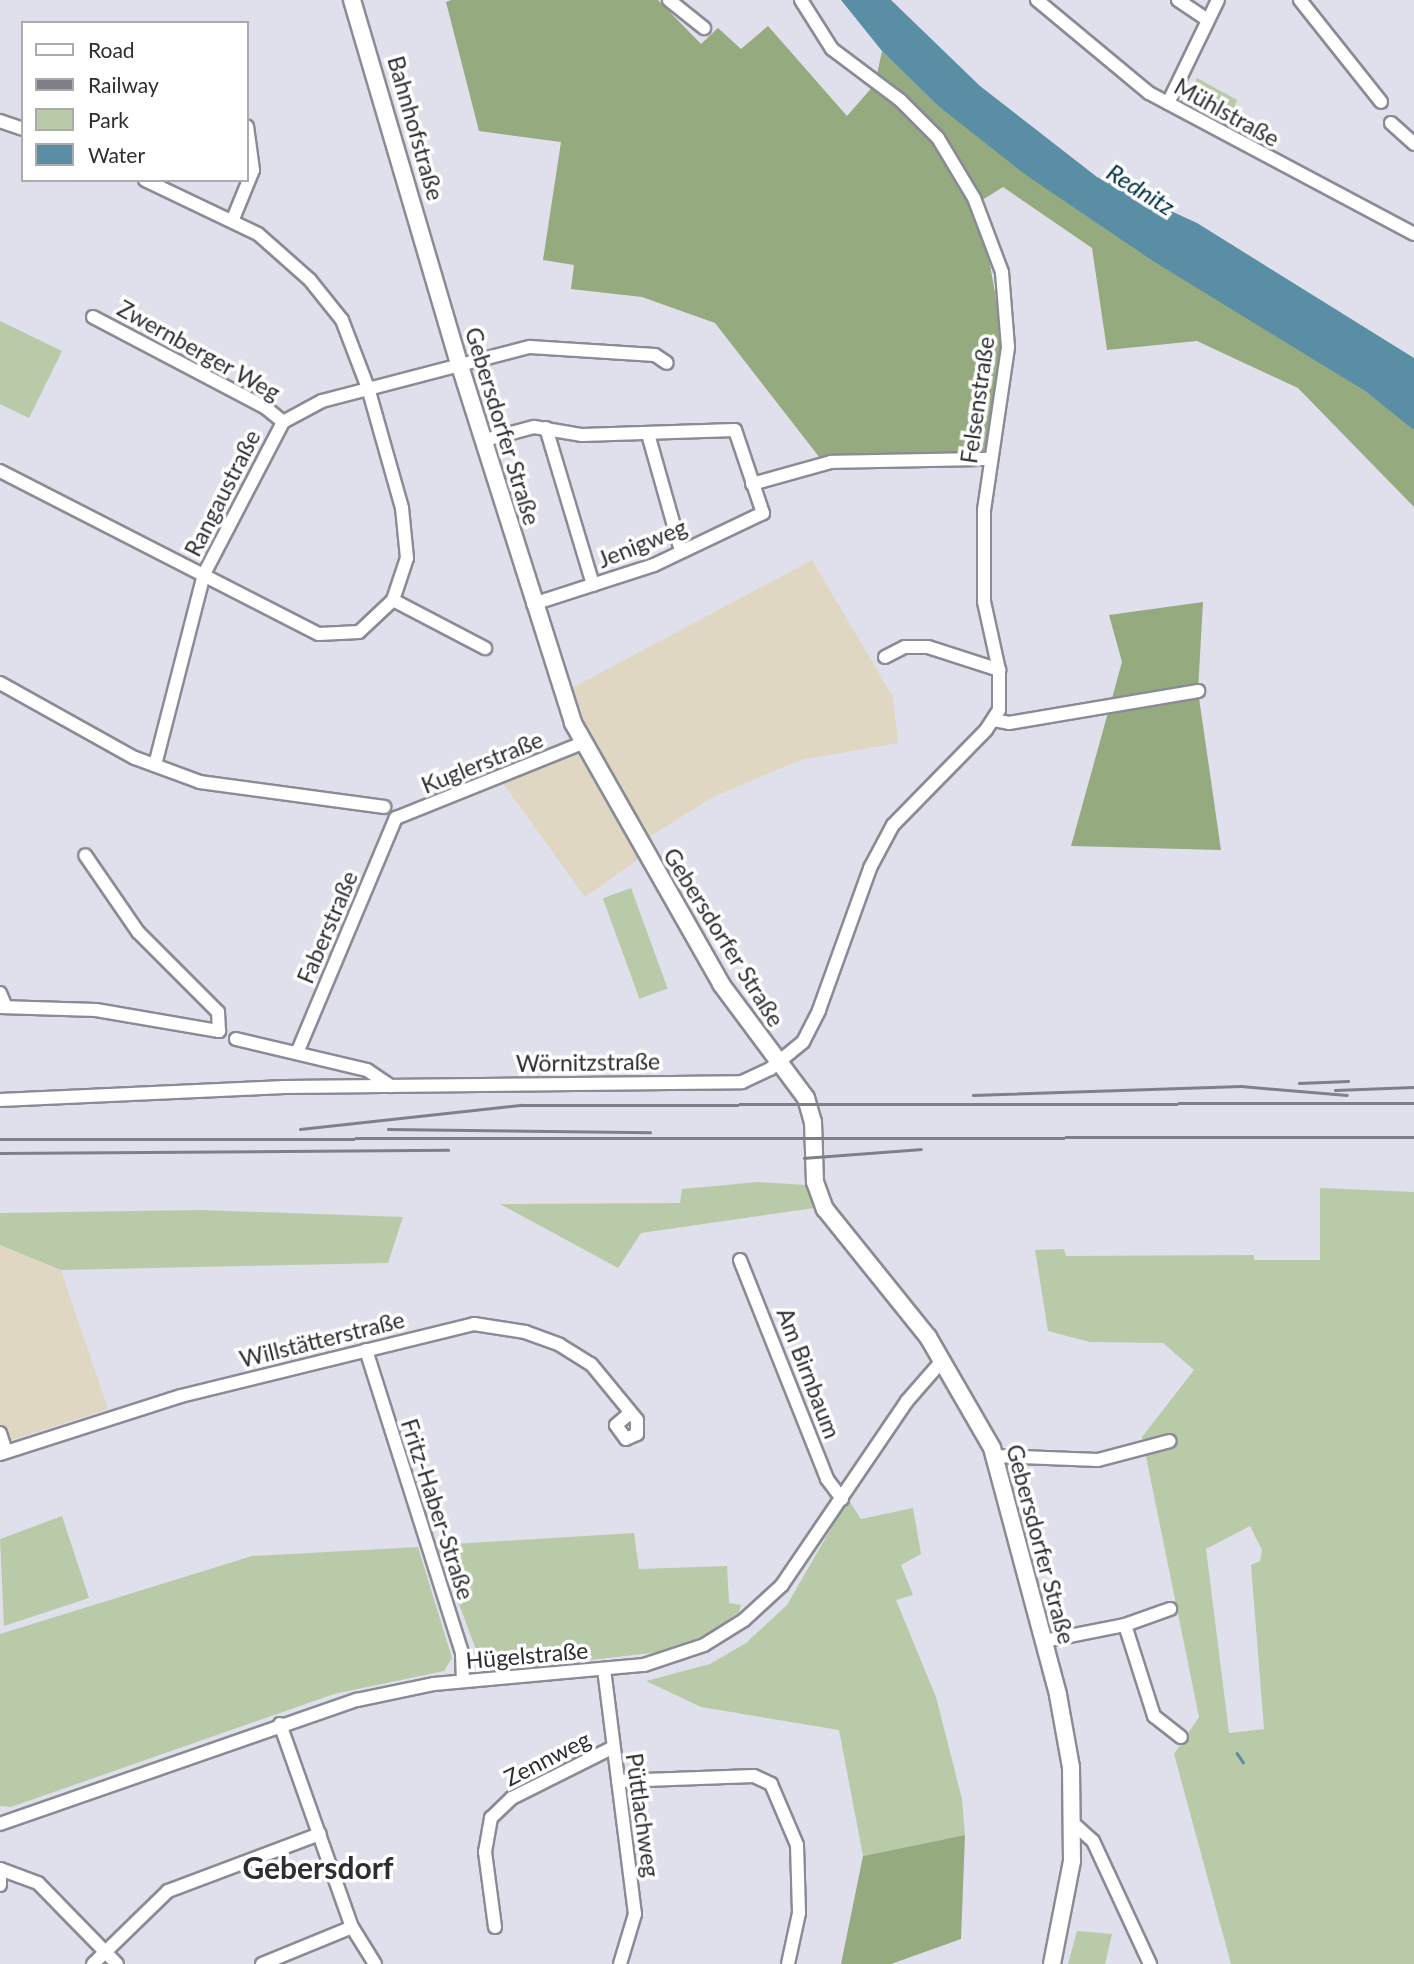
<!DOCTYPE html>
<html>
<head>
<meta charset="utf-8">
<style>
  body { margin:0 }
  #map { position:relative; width:1414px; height:1964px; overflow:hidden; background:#dfe0eb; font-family:Lato,sans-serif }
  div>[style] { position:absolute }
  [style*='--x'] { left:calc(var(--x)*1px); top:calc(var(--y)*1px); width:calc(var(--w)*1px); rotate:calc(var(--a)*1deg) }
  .commercial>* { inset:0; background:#e0d7c2 }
  .green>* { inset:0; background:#b9caa9; transform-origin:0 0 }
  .forest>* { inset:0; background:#95aa7f }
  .water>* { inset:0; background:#598ea4 }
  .stream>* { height:2.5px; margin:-1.25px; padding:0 1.25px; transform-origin:1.25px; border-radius:1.25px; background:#598ea4 }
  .roads { filter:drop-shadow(2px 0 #8a8b95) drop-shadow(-2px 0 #8a8b95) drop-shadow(0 2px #8a8b95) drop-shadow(0 -2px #8a8b95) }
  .minor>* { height:12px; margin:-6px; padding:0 6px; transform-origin:6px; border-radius:6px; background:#fff }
  .major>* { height:16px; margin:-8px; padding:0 8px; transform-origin:8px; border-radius:8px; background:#fff }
  .rail>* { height:2.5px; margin:-1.25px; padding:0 1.25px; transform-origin:1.25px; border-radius:1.25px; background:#7f8087 }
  span { translate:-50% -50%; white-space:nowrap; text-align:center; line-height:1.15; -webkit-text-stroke:7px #fff; paint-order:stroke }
  .street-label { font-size:23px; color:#2d2e32 }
  .water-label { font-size:24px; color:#003243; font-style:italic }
  .district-label { font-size:30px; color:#2d2e32; font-weight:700 }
  .legend { position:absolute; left:21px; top:21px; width:228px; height:161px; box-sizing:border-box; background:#fff; border:2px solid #ababad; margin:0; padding:9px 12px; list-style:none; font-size:21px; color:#2d2e32 }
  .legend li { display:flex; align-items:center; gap:14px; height:35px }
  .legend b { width:35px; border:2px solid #ababad }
</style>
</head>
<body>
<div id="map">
  <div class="commercial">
    <div style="clip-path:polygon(812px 560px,893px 697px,898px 743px,801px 760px,715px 796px,652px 835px,637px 860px,585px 897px,502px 782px,595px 744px,570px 689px)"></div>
    <div style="clip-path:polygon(0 1245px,61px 1270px,108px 1409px,0 1444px)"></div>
  </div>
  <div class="green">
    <div style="clip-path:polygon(1197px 78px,1237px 100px,1231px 117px,1187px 96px)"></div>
    <div style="clip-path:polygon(0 321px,62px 351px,29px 418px,0 404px)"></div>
    <div style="left:631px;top:888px;width:107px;height:30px;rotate:70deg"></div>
    <div style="clip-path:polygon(758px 1182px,806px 1185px,814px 1208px,641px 1233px,618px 1268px,500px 1204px,680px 1203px,682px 1189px)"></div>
    <div style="clip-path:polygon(evenodd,1320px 1188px,1414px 1192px,1414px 1964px,1231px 1964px,1174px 1754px,1199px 1717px,1142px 1437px,1194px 1370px,1163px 1343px,1090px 1342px,1048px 1331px,1035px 1250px,1064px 1249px,1066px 1256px,1254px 1255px,1254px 1260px,1320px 1260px,1320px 1188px,1250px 1526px,1262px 1550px,1260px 1561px,1251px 1565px,1264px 1729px,1229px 1733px,1206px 1549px,1250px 1526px)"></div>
    <div style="clip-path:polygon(201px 1210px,403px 1217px,388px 1263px,61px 1270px,0 1245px,0 1213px)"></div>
    <div style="clip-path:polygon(848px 1499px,861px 1519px,913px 1508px,921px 1554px,901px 1565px,913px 1595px,896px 1600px,936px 1697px,962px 1799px,965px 1835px,863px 1856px,839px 1730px,701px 1707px,646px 1681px,710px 1664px,746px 1643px,787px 1605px)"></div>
    <div style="clip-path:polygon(62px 1516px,89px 1598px,4px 1626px,0 1539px)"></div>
    <div style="clip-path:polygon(634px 1533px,639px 1569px,727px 1566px,729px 1603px,741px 1605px,739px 1612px,708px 1634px,660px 1652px,539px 1666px,517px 1661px,481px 1663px,437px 1545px)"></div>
    <div style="clip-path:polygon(418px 1547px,452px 1658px,444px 1671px,334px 1694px,11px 1807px,0 1806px,0 1634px,252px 1556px)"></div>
    <div style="clip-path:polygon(1077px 1931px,1112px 1934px,1105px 1964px,1068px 1964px)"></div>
  </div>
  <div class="forest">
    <div style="clip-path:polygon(451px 0,658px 0,701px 44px,718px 28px,741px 49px,768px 26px,847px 116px,875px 84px,882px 51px,937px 105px,1105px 228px,1365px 391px,1408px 424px,1414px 430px,1414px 507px,1298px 388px,1197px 341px,1107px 350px,1092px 248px,1003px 187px,979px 202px,1005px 350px,984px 456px,820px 458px,715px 323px,642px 297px,571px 289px,574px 265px,543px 260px,561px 142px,479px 131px,446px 2px)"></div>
    <div style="clip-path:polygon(1203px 602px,1198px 691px,1221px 850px,1071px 846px,1122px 662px,1109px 615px)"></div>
    <div style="clip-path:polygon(965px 1835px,961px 1939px,891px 1964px,841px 1964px,863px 1856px)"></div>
  </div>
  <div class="water">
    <div style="clip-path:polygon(841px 0,891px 0,980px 86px,1097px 177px,1197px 223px,1414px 358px,1414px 430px,1365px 391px,1153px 261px,1026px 175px,937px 105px,882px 51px)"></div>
  </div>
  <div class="stream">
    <div style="--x:1237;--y:1753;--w:11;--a:56"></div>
  </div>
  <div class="roads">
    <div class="minor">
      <div style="--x:669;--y:0;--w:45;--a:38.7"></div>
      <div style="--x:1037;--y:0;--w:146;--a:39.7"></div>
      <div style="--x:1149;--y:93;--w:300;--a:28"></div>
      <div style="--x:1178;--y:0;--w:36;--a:34"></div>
      <div style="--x:1300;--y:0;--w:130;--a:51.5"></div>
      <div style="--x:1168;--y:103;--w:114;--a:-64.1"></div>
      <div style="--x:0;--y:121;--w:24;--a:19"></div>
      <div style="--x:1391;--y:123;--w:31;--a:42"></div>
      <div style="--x:233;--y:219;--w:53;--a:-67.8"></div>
      <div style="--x:253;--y:170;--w:44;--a:-97.8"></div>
      <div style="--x:93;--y:317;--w:195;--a:27.7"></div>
      <div style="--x:266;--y:408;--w:22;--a:39"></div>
      <div style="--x:546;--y:428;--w:164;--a:73.3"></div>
      <div style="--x:648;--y:434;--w:122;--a:74.2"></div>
      <div style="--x:485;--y:440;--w:51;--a:-14.9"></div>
      <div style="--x:534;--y:427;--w:49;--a:9.5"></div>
      <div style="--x:582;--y:435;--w:153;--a:-1.9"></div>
      <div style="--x:735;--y:430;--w:88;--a:71.4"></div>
      <div style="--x:763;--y:513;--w:121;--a:154.5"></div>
      <div style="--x:654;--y:565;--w:127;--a:162.1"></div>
      <div style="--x:0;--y:471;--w:358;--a:27.1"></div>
      <div style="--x:319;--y:634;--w:40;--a:-2.9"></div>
      <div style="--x:359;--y:632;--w:47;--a:-43.3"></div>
      <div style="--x:393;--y:600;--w:44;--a:-71.6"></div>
      <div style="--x:407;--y:558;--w:50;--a:-95.7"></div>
      <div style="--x:402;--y:508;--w:125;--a:-105.8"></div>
      <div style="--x:368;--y:388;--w:73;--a:-110.9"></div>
      <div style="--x:342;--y:320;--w:51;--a:-128.7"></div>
      <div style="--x:310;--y:280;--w:69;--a:-138.5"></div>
      <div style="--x:258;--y:234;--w:125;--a:-154.5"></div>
      <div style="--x:752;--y:484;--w:82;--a:-15.6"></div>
      <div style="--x:831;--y:462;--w:157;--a:-1.1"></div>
      <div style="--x:393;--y:600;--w:104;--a:27.6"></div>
      <div style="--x:885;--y:657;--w:22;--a:-27"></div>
      <div style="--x:905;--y:647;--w:23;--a:0"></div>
      <div style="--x:928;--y:647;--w:75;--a:17.9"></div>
      <div style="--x:0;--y:683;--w:154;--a:29.1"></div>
      <div style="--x:135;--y:758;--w:69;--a:20.3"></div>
      <div style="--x:200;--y:782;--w:186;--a:7.7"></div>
      <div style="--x:994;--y:720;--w:15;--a:11"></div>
      <div style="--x:1009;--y:723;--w:192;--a:-9.6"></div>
      <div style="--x:155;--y:765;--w:197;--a:-75.6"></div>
      <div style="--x:204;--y:574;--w:171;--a:-62.5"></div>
      <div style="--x:283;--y:422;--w:44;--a:-28.3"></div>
      <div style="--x:322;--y:401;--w:215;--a:-14.6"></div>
      <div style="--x:530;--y:347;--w:125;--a:3.7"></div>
      <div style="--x:655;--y:355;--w:14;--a:34"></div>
      <div style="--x:0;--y:993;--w:15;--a:67"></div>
      <div style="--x:0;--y:1007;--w:96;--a:1.8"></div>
      <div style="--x:96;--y:1010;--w:125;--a:9.7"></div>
      <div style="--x:219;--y:1031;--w:19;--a:-93"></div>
      <div style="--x:218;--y:1012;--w:113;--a:-135"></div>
      <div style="--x:138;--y:932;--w:93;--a:-124.5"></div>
      <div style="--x:236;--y:1039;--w:135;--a:13.3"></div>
      <div style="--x:367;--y:1070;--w:29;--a:34"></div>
      <div style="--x:297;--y:1053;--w:255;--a:-67.2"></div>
      <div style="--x:396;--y:818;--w:201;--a:-21.9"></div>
      <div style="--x:0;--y:1100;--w:285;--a:-2.6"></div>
      <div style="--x:285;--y:1087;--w:457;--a:-0.6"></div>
      <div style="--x:742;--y:1082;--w:31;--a:-25"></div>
      <div style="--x:770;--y:1069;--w:43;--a:-39.3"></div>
      <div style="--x:803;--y:1042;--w:36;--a:-63"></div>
      <div style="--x:819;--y:1010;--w:151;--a:-70.2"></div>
      <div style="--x:870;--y:868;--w:49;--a:-61.9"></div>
      <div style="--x:893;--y:825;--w:133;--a:-45.6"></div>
      <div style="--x:986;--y:730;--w:24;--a:-57"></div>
      <div style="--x:999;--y:710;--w:40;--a:-90"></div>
      <div style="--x:999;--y:670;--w:70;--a:-102.4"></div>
      <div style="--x:984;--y:602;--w:92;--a:-90"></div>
      <div style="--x:984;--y:510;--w:165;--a:-81.6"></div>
      <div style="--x:1008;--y:347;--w:75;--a:-94.6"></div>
      <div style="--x:1002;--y:272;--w:79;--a:-110.7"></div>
      <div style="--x:974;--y:198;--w:70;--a:-121"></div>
      <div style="--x:938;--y:138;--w:54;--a:-135"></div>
      <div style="--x:900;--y:100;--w:85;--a:-143.1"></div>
      <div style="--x:832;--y:49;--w:58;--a:-122.3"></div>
      <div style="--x:740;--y:1260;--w:236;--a:68.3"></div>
      <div style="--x:827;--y:1479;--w:25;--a:53"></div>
      <div style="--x:366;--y:1350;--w:318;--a:72.4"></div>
      <div style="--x:462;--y:1653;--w:28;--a:88"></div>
      <div style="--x:0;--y:1433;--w:19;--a:72"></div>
      <div style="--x:0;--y:1454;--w:190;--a:-17.8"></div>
      <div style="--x:181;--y:1396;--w:302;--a:-13.8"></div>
      <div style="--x:474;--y:1324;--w:52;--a:8.9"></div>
      <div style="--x:525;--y:1332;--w:37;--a:20"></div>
      <div style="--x:560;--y:1345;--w:36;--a:32"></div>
      <div style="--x:591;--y:1364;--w:72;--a:50.6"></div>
      <div style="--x:637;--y:1420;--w:14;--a:90"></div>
      <div style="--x:637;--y:1434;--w:12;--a:156"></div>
      <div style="--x:626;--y:1439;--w:17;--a:-126"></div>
      <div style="--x:616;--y:1425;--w:16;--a:-40"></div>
      <div style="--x:995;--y:1456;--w:103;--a:2.2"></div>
      <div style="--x:1098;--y:1460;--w:74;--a:-14.8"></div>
      <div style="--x:1125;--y:1625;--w:96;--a:72.3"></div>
      <div style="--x:1154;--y:1716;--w:34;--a:38"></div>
      <div style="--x:1044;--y:1641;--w:83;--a:-11.2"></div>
      <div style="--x:1125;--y:1625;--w:48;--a:-19.6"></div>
      <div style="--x:604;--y:1669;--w:247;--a:82.8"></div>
      <div style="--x:635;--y:1914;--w:52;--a:106.7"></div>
      <div style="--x:280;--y:1724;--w:215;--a:70.5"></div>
      <div style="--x:352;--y:1927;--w:44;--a:58.1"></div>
      <div style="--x:618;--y:1781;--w:136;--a:-2.1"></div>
      <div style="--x:754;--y:1776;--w:19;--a:25"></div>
      <div style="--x:771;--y:1784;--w:66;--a:66.9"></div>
      <div style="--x:797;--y:1845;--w:68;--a:88.3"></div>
      <div style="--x:799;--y:1913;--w:52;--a:102.2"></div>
      <div style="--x:0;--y:1824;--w:378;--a:-19.2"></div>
      <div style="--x:357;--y:1700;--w:79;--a:-11.7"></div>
      <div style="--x:434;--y:1684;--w:211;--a:-5.2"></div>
      <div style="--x:644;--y:1665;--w:63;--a:-18.4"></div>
      <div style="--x:704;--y:1645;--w:47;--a:-32"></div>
      <div style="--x:744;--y:1620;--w:52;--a:-42.6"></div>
      <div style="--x:782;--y:1585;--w:222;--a:-55.8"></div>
      <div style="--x:907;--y:1401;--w:52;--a:-48.9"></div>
      <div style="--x:1074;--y:1824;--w:25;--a:42"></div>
      <div style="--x:1093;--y:1841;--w:136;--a:65.1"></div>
      <div style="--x:0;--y:1869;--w:40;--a:20.2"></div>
      <div style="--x:38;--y:1883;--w:113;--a:45.7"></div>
      <div style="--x:0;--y:1869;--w:16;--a:90"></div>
      <div style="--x:495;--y:1927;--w:76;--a:-97.6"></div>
      <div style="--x:485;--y:1852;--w:35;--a:-80"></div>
      <div style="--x:491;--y:1818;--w:29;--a:-44"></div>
      <div style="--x:512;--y:1798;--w:112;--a:-26.6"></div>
      <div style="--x:93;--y:1964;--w:105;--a:-44.2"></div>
      <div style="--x:168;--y:1891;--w:162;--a:-20.6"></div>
      <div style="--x:262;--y:1964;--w:97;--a:-22.3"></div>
    </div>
    <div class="major">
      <div style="--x:352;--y:0;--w:382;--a:73.6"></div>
      <div style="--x:460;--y:366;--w:374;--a:72.4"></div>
      <div style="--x:573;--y:723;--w:300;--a:60.4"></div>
      <div style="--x:721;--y:984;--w:142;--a:53.3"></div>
      <div style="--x:806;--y:1098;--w:25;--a:74"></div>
      <div style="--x:813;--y:1122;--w:60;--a:88.1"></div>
      <div style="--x:815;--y:1182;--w:29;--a:70"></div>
      <div style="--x:825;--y:1209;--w:164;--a:51.2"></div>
      <div style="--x:928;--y:1337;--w:128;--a:60"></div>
      <div style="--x:992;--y:1448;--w:256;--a:75"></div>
      <div style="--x:1058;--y:1695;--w:73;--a:79.8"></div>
      <div style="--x:1071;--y:1767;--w:94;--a:89.4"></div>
      <div style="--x:1072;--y:1861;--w:105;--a:101"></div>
    </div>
  </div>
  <div class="rail">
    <div style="--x:1299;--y:1083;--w:49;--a:-2.3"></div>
    <div style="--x:1335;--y:1090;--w:79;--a:-2.2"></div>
    <div style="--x:973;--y:1095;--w:268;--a:-1.9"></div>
    <div style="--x:1241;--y:1086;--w:106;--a:4.9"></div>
    <div style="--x:300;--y:1129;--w:223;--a:-6.2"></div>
    <div style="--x:522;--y:1105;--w:892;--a:-0.13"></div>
    <div style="--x:388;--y:1129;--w:262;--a:0.7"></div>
    <div style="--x:0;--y:1139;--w:1414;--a:-0.08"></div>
    <div style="--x:0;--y:1153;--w:448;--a:-0.4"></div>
    <div style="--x:804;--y:1158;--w:117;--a:-4.4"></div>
  </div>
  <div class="street-label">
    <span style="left:1227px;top:112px;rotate:29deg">Mühlstraße</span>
    <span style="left:416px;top:128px;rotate:74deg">Bahnhofstraße</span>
    <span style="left:199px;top:350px;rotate:29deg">Zwernberger Weg</span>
    <span style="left:977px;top:400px;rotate:-82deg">Felsenstraße</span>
    <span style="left:503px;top:426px;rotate:73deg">Gebersdorfer Straße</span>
    <span style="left:222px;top:493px;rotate:-63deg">Rangaustraße</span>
    <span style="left:642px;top:543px;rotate:-22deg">Jenigweg</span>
    <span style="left:482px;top:762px;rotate:-22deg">Kuglerstraße</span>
    <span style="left:327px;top:927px;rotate:-67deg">Faberstraße</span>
    <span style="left:724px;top:937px;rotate:58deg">Gebersdorfer Straße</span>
    <span style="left:588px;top:1062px;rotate:-1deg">Wörnitzstraße</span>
    <span style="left:322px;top:1339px;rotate:-14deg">Willstätterstraße</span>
    <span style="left:809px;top:1373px;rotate:69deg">Am Birnbaum</span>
    <span style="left:438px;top:1509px;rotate:72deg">Fritz-Haber-Straße</span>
    <span style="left:1041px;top:1544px;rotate:75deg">Gebersdorfer Straße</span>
    <span style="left:527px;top:1655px;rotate:-5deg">Hügelstraße</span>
    <span style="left:547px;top:1758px;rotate:-27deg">Zennweg</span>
    <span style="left:643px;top:1815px;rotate:82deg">Püttlachweg</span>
  </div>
  <div class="water-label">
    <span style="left:1141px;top:189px;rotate:32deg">Rednitz</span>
  </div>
  <div class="district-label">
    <span style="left:318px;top:1867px">Gebersdorf</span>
  </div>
  <ul class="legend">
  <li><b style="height:9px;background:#fff"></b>Road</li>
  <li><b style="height:9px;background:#7f8087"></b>Railway</li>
  <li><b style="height:19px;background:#b9caa9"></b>Park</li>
  <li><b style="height:19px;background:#598ea4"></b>Water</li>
  </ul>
</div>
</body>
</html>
